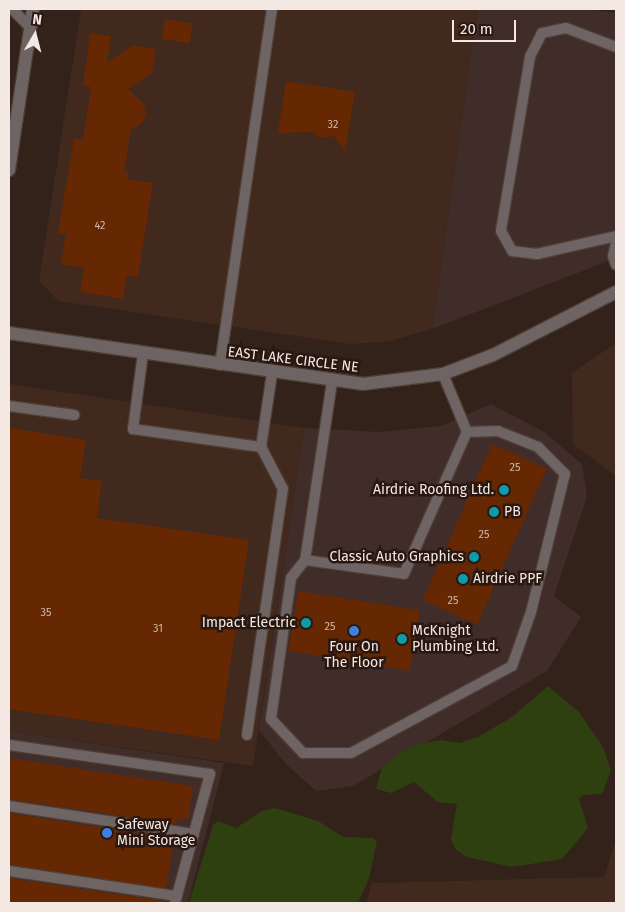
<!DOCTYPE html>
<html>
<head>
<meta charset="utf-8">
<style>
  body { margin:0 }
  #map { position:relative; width:625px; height:912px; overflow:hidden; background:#33221a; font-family:"Fira Sans",sans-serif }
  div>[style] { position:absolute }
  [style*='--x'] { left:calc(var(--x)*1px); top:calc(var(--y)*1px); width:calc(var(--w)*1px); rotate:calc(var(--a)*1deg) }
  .commercial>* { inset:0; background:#402c29 }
  .built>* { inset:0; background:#41291e }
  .green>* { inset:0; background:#2e4010 }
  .building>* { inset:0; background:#652802; transform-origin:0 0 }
  .roads { filter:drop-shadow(1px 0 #4e3e36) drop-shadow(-1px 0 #4e3e36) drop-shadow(0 1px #4e3e36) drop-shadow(0 -1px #4e3e36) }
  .service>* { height:10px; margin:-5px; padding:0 5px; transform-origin:5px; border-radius:5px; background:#6f6464 }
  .minor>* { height:12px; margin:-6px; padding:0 6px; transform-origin:6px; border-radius:6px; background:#6f6464 }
  .dots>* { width:14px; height:14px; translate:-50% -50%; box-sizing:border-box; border:2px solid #291811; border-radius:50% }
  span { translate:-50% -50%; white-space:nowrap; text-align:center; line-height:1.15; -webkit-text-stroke:5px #291811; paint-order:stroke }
  .number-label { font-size:11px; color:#d0b8aa }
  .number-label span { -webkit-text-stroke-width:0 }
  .street-label { font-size:14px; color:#f4e8e2 }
  .poi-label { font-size:14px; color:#f4e8e2 }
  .right { translate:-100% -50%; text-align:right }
  .left { translate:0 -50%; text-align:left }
  .frame { position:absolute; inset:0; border:10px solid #f4e8e2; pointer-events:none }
  .north { position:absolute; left:10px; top:10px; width:50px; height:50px; -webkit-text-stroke:4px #291811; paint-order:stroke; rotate:8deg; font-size:14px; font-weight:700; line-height:20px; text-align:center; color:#f4e8e2 }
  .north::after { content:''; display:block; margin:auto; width:18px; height:22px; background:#f4e8e2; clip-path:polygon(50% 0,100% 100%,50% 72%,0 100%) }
  .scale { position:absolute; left:452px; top:20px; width:64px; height:22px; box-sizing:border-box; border:2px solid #f4e8e2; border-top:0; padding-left:6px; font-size:15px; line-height:18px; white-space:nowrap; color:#f4e8e2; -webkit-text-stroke:4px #291811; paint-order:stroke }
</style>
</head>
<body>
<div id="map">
  <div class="commercial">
    <div style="clip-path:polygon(477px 9px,588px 9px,616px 13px,616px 258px,432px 329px)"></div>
    <div style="clip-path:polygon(491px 404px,544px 432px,582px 464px,587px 497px,554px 596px,581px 617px,547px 671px,353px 786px,316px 791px,285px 763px,259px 730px,304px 428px,380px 432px,441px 426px)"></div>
    <div style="clip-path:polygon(9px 731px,224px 763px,188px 903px,9px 903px)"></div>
  </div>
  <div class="built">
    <div style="clip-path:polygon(81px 9px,477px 9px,432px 329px,387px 342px,350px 344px,58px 301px,39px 281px)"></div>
    <div style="clip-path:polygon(616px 343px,616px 476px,573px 444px,572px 373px)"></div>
    <div style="clip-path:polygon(9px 384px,304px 428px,253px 766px,9px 731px)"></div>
    <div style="clip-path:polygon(616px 839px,616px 903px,366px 903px,372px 883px,604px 877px)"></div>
  </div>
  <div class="green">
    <div style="clip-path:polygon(548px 686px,579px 712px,603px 747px,611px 771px,602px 794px,583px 795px,579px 799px,588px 828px,562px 859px,512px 867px,467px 857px,456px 850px,451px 839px,457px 804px,438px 802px,414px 782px,391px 793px,376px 789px,382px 767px,403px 751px,415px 745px,441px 740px,460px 743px,478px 737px,512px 717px)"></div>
    <div style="clip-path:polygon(275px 808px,318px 821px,343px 837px,373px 838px,377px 842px,369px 878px,358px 903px,189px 903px,213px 825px,218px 821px,236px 828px,262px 811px)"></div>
  </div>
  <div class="building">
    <div style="left:165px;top:19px;width:28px;height:20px;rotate:10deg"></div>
    <div style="clip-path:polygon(90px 33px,111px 36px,107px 63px,133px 45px,156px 49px,152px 73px,128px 89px,144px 104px,146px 114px,141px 124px,131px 129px,124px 171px,129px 172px,128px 179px,153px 183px,138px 277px,127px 275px,123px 299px,80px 292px,84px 268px,61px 264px,66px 234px,58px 233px,67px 180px,74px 138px,83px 140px,91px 87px,83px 86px)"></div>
    <div style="clip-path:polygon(286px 81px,355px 92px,345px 152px,334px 136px,320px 138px,313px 132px,278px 133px)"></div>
    <div style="clip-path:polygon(9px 428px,86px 440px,80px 478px,102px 481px,97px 518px,249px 540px,219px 740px,9px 709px)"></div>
    <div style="left:492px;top:444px;width:60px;height:171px;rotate:24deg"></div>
    <div style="left:298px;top:591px;width:123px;height:61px;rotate:9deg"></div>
    <div style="clip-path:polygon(9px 758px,193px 786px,188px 820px,177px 818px,176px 824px,9px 799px)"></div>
    <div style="left:9px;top:813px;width:167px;height:51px;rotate:9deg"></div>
    <div style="clip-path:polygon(9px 878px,164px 901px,164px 903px,9px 903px)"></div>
  </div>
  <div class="roads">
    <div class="service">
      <div style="--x:12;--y:9;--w:27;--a:45"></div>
      <div style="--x:616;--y:47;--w:53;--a:-159.2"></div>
      <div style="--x:566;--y:28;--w:25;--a:168"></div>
      <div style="--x:542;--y:33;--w:27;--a:117"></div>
      <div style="--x:530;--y:57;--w:176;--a:99.5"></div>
      <div style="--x:501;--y:231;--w:23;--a:61"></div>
      <div style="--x:512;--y:251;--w:25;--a:7"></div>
      <div style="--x:537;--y:254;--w:81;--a:-12.8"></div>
      <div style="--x:616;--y:242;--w:14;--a:102"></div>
      <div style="--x:613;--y:256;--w:9;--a:72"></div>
      <div style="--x:143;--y:353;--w:77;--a:97.5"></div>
      <div style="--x:133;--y:429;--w:129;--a:8"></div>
      <div style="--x:261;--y:447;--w:75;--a:-81.5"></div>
      <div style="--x:220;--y:365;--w:360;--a:-81.7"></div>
      <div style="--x:332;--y:382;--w:180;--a:98.6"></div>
      <div style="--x:305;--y:560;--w:100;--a:8"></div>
      <div style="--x:404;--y:574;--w:155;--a:-66.1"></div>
      <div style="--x:467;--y:432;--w:63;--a:-112.5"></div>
      <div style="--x:9;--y:406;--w:66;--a:7.9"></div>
      <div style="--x:305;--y:560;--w:23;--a:128"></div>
      <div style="--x:291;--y:578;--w:142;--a:98.1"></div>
      <div style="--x:271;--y:719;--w:47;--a:46.7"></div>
      <div style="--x:303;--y:753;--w:48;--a:0"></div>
      <div style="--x:351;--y:753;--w:183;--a:-28.4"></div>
      <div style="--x:512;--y:666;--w:57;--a:-70.6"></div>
      <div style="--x:531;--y:612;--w:142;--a:-76.2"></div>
      <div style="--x:565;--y:474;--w:38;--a:-135"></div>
      <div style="--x:538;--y:447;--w:43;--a:-158.2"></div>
      <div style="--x:498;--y:431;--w:31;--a:178"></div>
      <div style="--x:247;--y:735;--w:249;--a:-81.7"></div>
      <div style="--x:283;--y:489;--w:47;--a:-117.6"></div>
      <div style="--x:9;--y:745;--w:203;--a:8.2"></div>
      <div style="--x:210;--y:774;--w:134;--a:105.2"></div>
      <div style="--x:9;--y:806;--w:187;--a:8.6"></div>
      <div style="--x:9;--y:871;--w:170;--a:8.5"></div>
    </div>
    <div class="minor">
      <div style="--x:9;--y:170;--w:163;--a:-81.5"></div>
      <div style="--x:9;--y:333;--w:358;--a:8.2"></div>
      <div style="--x:363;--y:384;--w:81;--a:-7.1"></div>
      <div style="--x:443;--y:374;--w:53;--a:-20.8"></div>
      <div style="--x:493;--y:355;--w:138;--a:-27.1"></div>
    </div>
  </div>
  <div class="dots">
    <div style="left:504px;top:490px;background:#0f9aa8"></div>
    <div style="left:494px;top:512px;background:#0f9aa8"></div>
    <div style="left:474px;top:557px;background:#0f9aa8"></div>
    <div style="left:463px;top:579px;background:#0f9aa8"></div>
    <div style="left:306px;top:623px;background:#0f9aa8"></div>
    <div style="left:354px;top:631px;background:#3f7fe0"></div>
    <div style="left:402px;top:639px;background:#0f9aa8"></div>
    <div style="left:107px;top:833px;background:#3f7fe0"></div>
  </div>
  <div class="number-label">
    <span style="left:333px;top:125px">32</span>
    <span style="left:100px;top:226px">42</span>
    <span style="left:515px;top:468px">25</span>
    <span style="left:484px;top:535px">25</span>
    <span style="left:453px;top:601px">25</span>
    <span style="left:46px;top:613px">35</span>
    <span style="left:330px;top:627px">25</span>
    <span style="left:158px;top:629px">31</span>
  </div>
  <div class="street-label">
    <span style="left:293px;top:360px;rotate:7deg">EAST LAKE CIRCLE NE</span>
  </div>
  <div class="poi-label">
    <span class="right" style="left:494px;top:490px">Airdrie Roofing Ltd.</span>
    <span class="left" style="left:504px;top:512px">PB</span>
    <span class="right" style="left:464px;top:557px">Classic Auto Graphics</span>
    <span class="left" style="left:473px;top:579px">Airdrie PPF</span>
    <span class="right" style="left:296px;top:623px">Impact Electric</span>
    <span class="left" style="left:412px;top:639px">McKnight<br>Plumbing Ltd.</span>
    <span style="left:354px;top:655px">Four On<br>The Floor</span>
    <span class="left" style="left:117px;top:833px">Safeway<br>Mini Storage</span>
  </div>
  <div class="frame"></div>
  <div class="north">N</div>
  <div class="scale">20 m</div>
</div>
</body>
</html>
